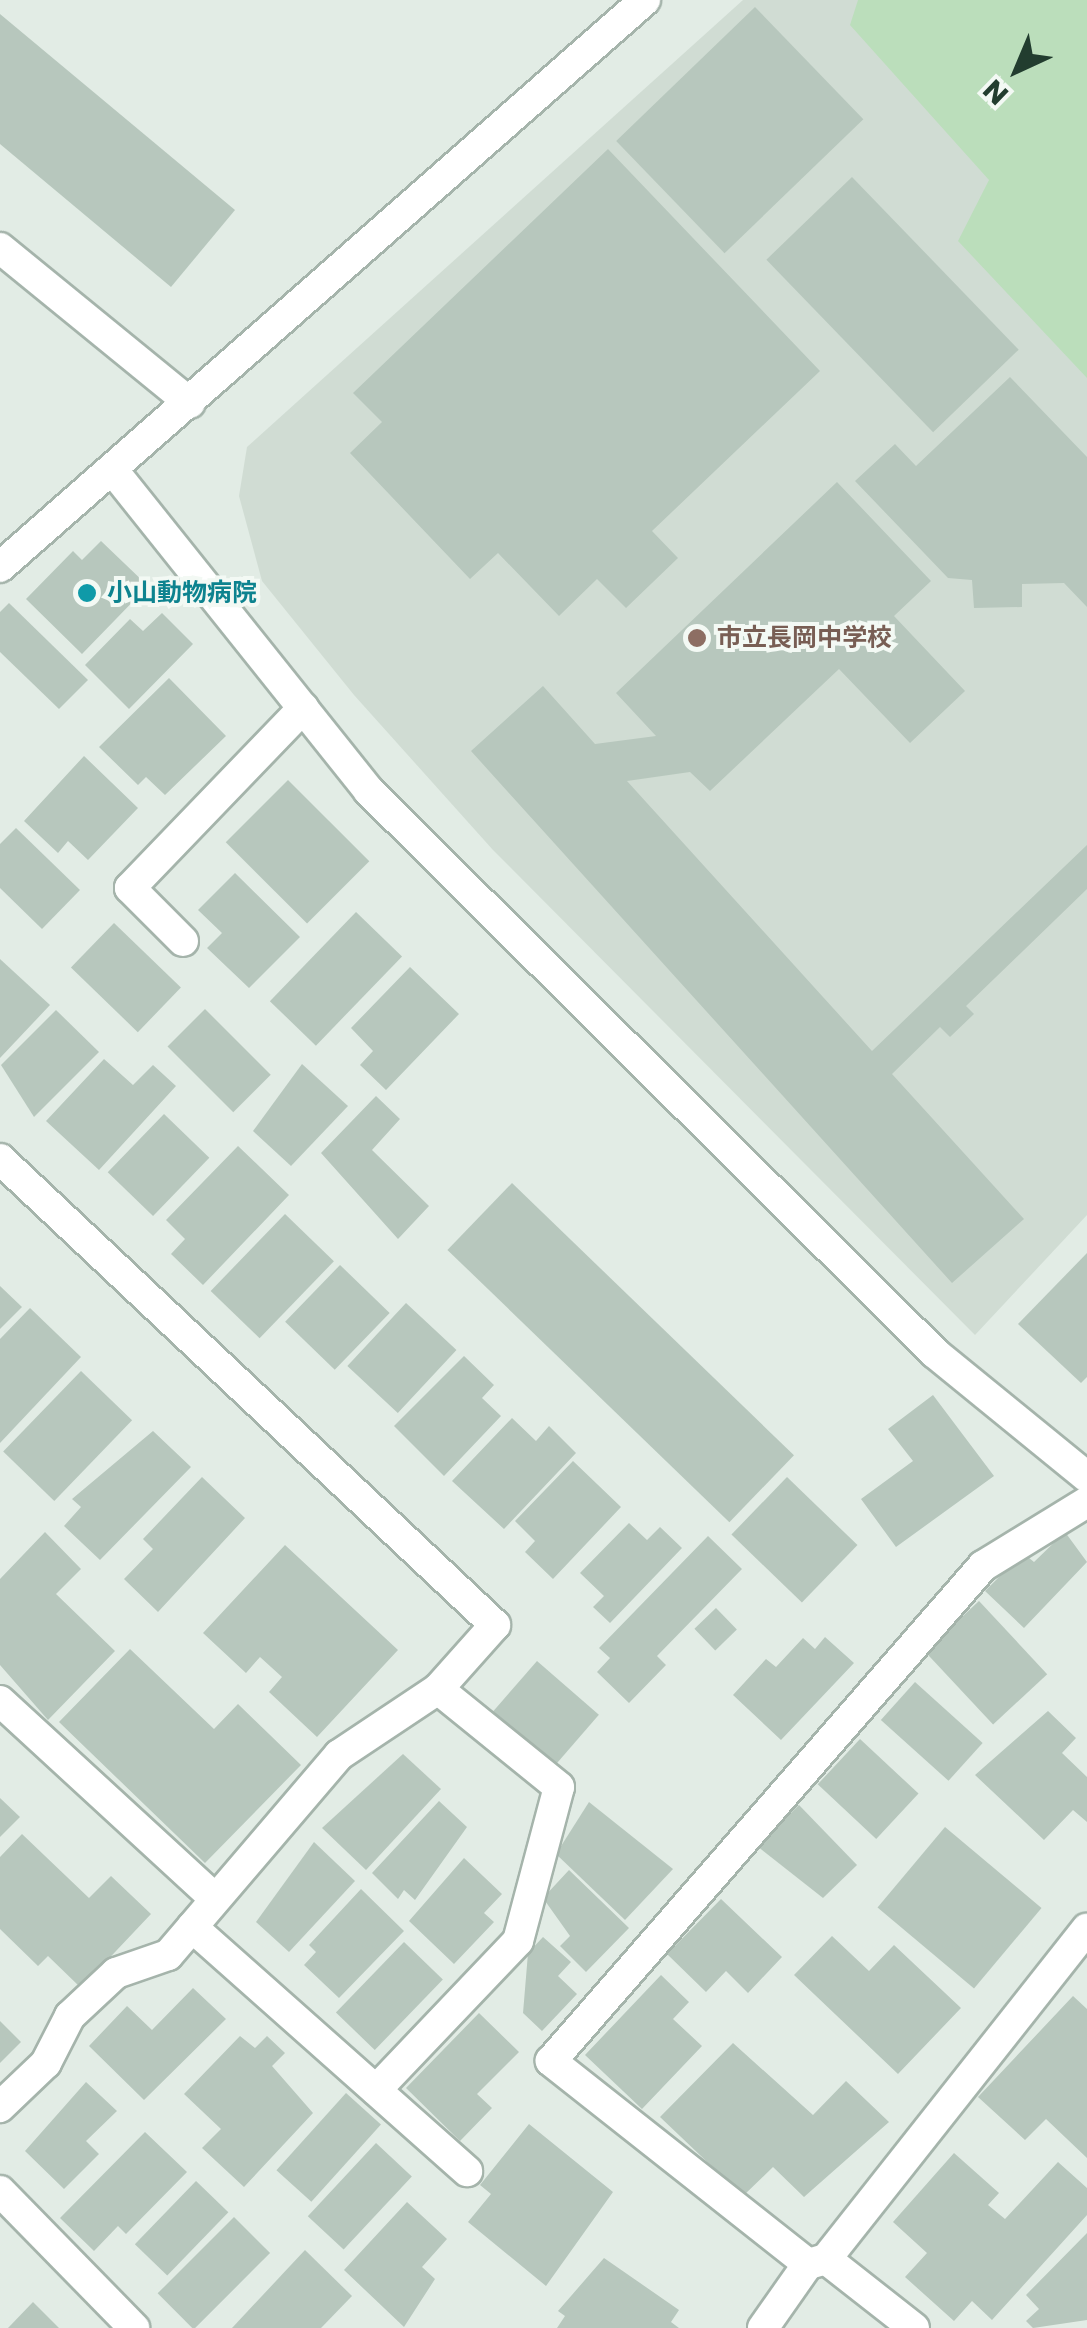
<!DOCTYPE html>
<html>
<head>
<meta charset="utf-8">
<style>
  body { margin:0 }
  #map { position:relative; width:1087px; height:2328px; overflow:hidden; background:#e2ece5; font-family:Poppins,"Noto Sans JP",sans-serif }
  div>[style] { position:absolute }
  [style*='--x'] { left:calc(var(--x)*1px); top:calc(var(--y)*1px); width:calc(var(--w)*1px); rotate:calc(var(--a)*1deg) }
  .built>* { inset:0; background:#d0dcd3 }
  .green>* { inset:0; background:#bbdebb }
  .building>* { inset:0; background:#b7c7bd; transform-origin:0 0 }
  .roads { filter:drop-shadow(2px 0 #a5b4ab) drop-shadow(-2px 0 #a5b4ab) drop-shadow(0 2px #a5b4ab) drop-shadow(0 -2px #a5b4ab) }
  .minor>* { height:30px; margin:-15px; padding:0 15px; transform-origin:15px; border-radius:15px; background:#fff }
  .dots>* { width:28px; height:28px; translate:-50% -50%; box-sizing:border-box; border:5px solid #f3f9f4; border-radius:50% }
  span { translate:-50% -50%; white-space:nowrap; text-align:center; line-height:1.15; -webkit-text-stroke:8px #f3f9f4; paint-order:stroke }
  .culture-label { font-size:25px; color:#0d838f; font-weight:700 }
  .left { translate:0 -50%; text-align:left }
  .education-label { font-size:25px; color:#785e54; font-weight:700 }
  .north { position:absolute; left:967px; top:20px; width:100px; height:100px; -webkit-text-stroke:8px #f3f9f4; paint-order:stroke; rotate:224deg; font-size:28px; font-weight:700; line-height:40px; text-align:center; color:#223d2f }
  .north::after { content:''; display:block; margin:auto; width:35px; height:45px; background:#223d2f; clip-path:polygon(50% 0,100% 100%,50% 72%,0 100%) }
</style>
</head>
<body>
<div id="map">
  <div class="built">
    <div style="clip-path:polygon(743px 0,1087px 0,1087px 1215px,975px 1335px,493px 850px,354px 695px,262px 581px,239px 496px,247px 447px)"></div>
  </div>
  <div class="green">
    <div style="clip-path:polygon(858px 0,1087px 0,1087px 378px,958px 241px,989px 180px,850px 25px)"></div>
  </div>
  <div class="building">
    <div style="left:755px;top:7px;width:156px;height:193px;rotate:46deg"></div>
    <div style="clip-path:polygon(0 14px,235px 210px,171px 287px,0 144px)"></div>
    <div style="clip-path:polygon(608px 149px,820px 371px,652px 531px,678px 558px,626px 608px,597px 579px,559px 616px,498px 553px,470px 579px,350px 453px,382px 422px,353px 393px)"></div>
    <div style="left:852px;top:177px;width:240px;height:119px;rotate:46deg"></div>
    <div style="clip-path:polygon(1010px 377px,1087px 457px,1087px 607px,1064px 583px,1022px 584px,1022px 607px,974px 608px,972px 580px,948px 578px,855px 481px,895px 444px,916px 466px)"></div>
    <div style="clip-path:polygon(837px 482px,931px 581px,894px 616px,965px 691px,910px 743px,839px 669px,710px 791px,690px 772px,627px 781px,872px 1051px,1087px 845px,1087px 889px,966px 1006px,974px 1014px,950px 1037px,940px 1027px,892px 1074px,1024px 1219px,952px 1283px,471px 751px,543px 686px,595px 744px,656px 736px,616px 693px)"></div>
    <div style="clip-path:polygon(101px 541px,148px 586px,82px 654px,26px 599px,73px 551px,82px 560px)"></div>
    <div style="clip-path:polygon(9px 603px,88px 680px,59px 709px,0 652px,0 612px)"></div>
    <div style="clip-path:polygon(162px 613px,193px 644px,129px 709px,85px 665px,130px 619px,143px 631px)"></div>
    <div style="clip-path:polygon(169px 678px,226px 736px,165px 795px,146px 777px,138px 785px,99px 747px)"></div>
    <div style="clip-path:polygon(84px 756px,138px 808px,88px 860px,68px 841px,58px 853px,24px 821px)"></div>
    <div style="left:288px;top:780px;width:115px;height:88px;rotate:45deg"></div>
    <div style="clip-path:polygon(16px 828px,80px 890px,42px 929px,0 888px,0 844px)"></div>
    <div style="clip-path:polygon(235px 873px,300px 937px,249px 988px,207px 948px,222px 933px,198px 910px)"></div>
    <div style="left:356px;top:912px;width:64px;height:124px;rotate:44deg"></div>
    <div style="left:114px;top:923px;width:93px;height:62px;rotate:44deg"></div>
    <div style="clip-path:polygon(0 959px,50px 1005px,0 1058px)"></div>
    <div style="clip-path:polygon(410px 967px,459px 1014px,386px 1090px,360px 1065px,373px 1051px,351px 1028px)"></div>
    <div style="left:205px;top:1009px;width:93px;height:53px;rotate:45deg"></div>
    <div style="clip-path:polygon(56px 1010px,99px 1052px,34px 1117px,1px 1065px)"></div>
    <div style="clip-path:polygon(104px 1059px,133px 1085px,153px 1065px,176px 1086px,99px 1170px,46px 1121px)"></div>
    <div style="clip-path:polygon(302px 1064px,348px 1106px,291px 1166px,253px 1131px)"></div>
    <div style="clip-path:polygon(376px 1096px,400px 1119px,372px 1150px,429px 1206px,398px 1239px,321px 1153px)"></div>
    <div style="left:164px;top:1114px;width:63px;height:81px;rotate:44deg"></div>
    <div style="clip-path:polygon(238px 1146px,289px 1195px,203px 1285px,171px 1254px,185px 1239px,166px 1220px)"></div>
    <div style="left:512px;top:1183px;width:392px;height:93px;rotate:44deg"></div>
    <div style="left:285px;top:1214px;width:68px;height:107px;rotate:44deg"></div>
    <div style="clip-path:polygon(1087px 1253px,1087px 1377px,1081px 1383px,1018px 1324px)"></div>
    <div style="left:340px;top:1265px;width:69px;height:79px;rotate:44deg"></div>
    <div style="clip-path:polygon(0 1286px,22px 1307px,0 1329px)"></div>
    <div style="left:406px;top:1303px;width:69px;height:86px;rotate:43deg"></div>
    <div style="clip-path:polygon(30px 1308px,81px 1357px,0 1443px,0 1339px)"></div>
    <div style="clip-path:polygon(464px 1356px,494px 1385px,482px 1398px,501px 1416px,444px 1476px,394px 1426px)"></div>
    <div style="left:81px;top:1371px;width:71px;height:112px;rotate:44deg"></div>
    <div style="clip-path:polygon(933px 1395px,994px 1476px,896px 1547px,861px 1499px,913px 1461px,888px 1429px)"></div>
    <div style="clip-path:polygon(512px 1418px,536px 1441px,549px 1426px,576px 1453px,504px 1529px,452px 1481px)"></div>
    <div style="clip-path:polygon(153px 1431px,191px 1467px,100px 1560px,64px 1526px,81px 1507px,72px 1499px)"></div>
    <div style="clip-path:polygon(573px 1461px,621px 1507px,553px 1579px,525px 1552px,535px 1541px,515px 1521px)"></div>
    <div style="clip-path:polygon(202px 1477px,245px 1518px,158px 1612px,124px 1579px,153px 1549px,143px 1539px)"></div>
    <div style="left:787px;top:1477px;width:98px;height:80px;rotate:44deg"></div>
    <div style="clip-path:polygon(629px 1523px,647px 1540px,660px 1527px,682px 1548px,610px 1623px,593px 1607px,604px 1596px,580px 1573px)"></div>
    <div style="clip-path:polygon(45px 1532px,81px 1569px,56px 1594px,115px 1651px,48px 1720px,0 1665px,0 1579px)"></div>
    <div style="clip-path:polygon(1065px 1532px,1087px 1562px,1024px 1628px,985px 1591px,1023px 1553px,1034px 1562px)"></div>
    <div style="clip-path:polygon(708px 1536px,742px 1569px,657px 1656px,666px 1665px,629px 1703px,597px 1672px,610px 1658px,599px 1648px)"></div>
    <div style="clip-path:polygon(285px 1545px,398px 1650px,317px 1737px,269px 1692px,282px 1677px,260px 1657px,246px 1673px,203px 1633px)"></div>
    <div style="left:979px;top:1601px;width:100px;height:74px;rotate:47deg"></div>
    <div style="left:716px;top:1608px;width:30px;height:30px;rotate:46deg"></div>
    <div style="clip-path:polygon(825px 1637px,854px 1663px,781px 1740px,733px 1695px,766px 1659px,776px 1667px,803px 1638px,815px 1649px)"></div>
    <div style="clip-path:polygon(130px 1649px,214px 1729px,238px 1704px,301px 1765px,205px 1863px,59px 1722px)"></div>
    <div style="left:537px;top:1661px;width:82px;height:72px;rotate:41deg"></div>
    <div style="left:915px;top:1682px;width:91px;height:51px;rotate:42deg"></div>
    <div style="clip-path:polygon(1048px 1711px,1076px 1738px,1062px 1753px,1087px 1777px,1087px 1822px,1073px 1810px,1044px 1840px,975px 1775px)"></div>
    <div style="left:860px;top:1739px;width:80px;height:62px;rotate:43deg"></div>
    <div style="clip-path:polygon(403px 1754px,441px 1789px,366px 1870px,322px 1828px)"></div>
    <div style="clip-path:polygon(0 1798px,20px 1817px,0 1837px)"></div>
    <div style="clip-path:polygon(439px 1801px,467px 1827px,415px 1900px,404px 1890px,398px 1899px,372px 1873px)"></div>
    <div style="clip-path:polygon(589px 1802px,673px 1869px,625px 1920px,556px 1854px)"></div>
    <div style="clip-path:polygon(799px 1805px,857px 1865px,823px 1898px,757px 1846px)"></div>
    <div style="left:945px;top:1827px;width:126px;height:105px;rotate:40deg"></div>
    <div style="clip-path:polygon(22px 1834px,89px 1898px,111px 1876px,151px 1914px,81px 1988px,48px 1956px,38px 1966px,0 1929px,0 1857px)"></div>
    <div style="clip-path:polygon(314px 1842px,355px 1881px,289px 1952px,256px 1922px)"></div>
    <div style="clip-path:polygon(464px 1858px,502px 1894px,484px 1913px,494px 1922px,454px 1964px,409px 1921px)"></div>
    <div style="clip-path:polygon(569px 1870px,629px 1928px,586px 1972px,560px 1946px,570px 1936px,543px 1898px)"></div>
    <div style="clip-path:polygon(361px 1889px,404px 1931px,339px 1998px,304px 1965px,316px 1952px,309px 1945px)"></div>
    <div style="clip-path:polygon(721px 1899px,782px 1957px,748px 1993px,726px 1971px,706px 1992px,667px 1954px)"></div>
    <div style="clip-path:polygon(832px 1936px,869px 1971px,894px 1945px,961px 2008px,898px 2074px,794px 1975px)"></div>
    <div style="clip-path:polygon(543px 1937px,571px 1962px,558px 1976px,577px 1994px,542px 2031px,523px 2013px,528px 1953px)"></div>
    <div style="left:404px;top:1942px;width:54px;height:98px;rotate:44deg"></div>
    <div style="clip-path:polygon(661px 1975px,689px 2002px,673px 2019px,702px 2046px,642px 2109px,585px 2055px)"></div>
    <div style="clip-path:polygon(193px 1988px,226px 2019px,144px 2100px,89px 2046px,127px 2006px,152px 2030px)"></div>
    <div style="clip-path:polygon(1073px 1996px,1087px 2009px,1087px 2158px,1046px 2119px,1025px 2140px,978px 2097px)"></div>
    <div style="clip-path:polygon(479px 2013px,519px 2052px,477px 2094px,492px 2108px,460px 2141px,406px 2088px)"></div>
    <div style="clip-path:polygon(0 2021px,21px 2042px,0 2063px)"></div>
    <div style="clip-path:polygon(240px 2036px,255px 2048px,267px 2036px,285px 2053px,272px 2066px,313px 2113px,244px 2187px,202px 2148px,221px 2129px,184px 2094px)"></div>
    <div style="clip-path:polygon(733px 2043px,813px 2115px,846px 2081px,889px 2122px,804px 2197px,773px 2167px,743px 2196px,660px 2117px)"></div>
    <div style="clip-path:polygon(86px 2082px,117px 2111px,86px 2141px,99px 2154px,64px 2189px,25px 2151px)"></div>
    <div style="left:346px;top:2093px;width:47px;height:104px;rotate:42deg"></div>
    <div style="clip-path:polygon(529px 2124px,613px 2192px,546px 2286px,468px 2222px,491px 2194px,480px 2185px)"></div>
    <div style="clip-path:polygon(145px 2132px,187px 2172px,126px 2234px,118px 2226px,94px 2251px,60px 2218px)"></div>
    <div style="left:376px;top:2143px;width:49px;height:100px;rotate:43deg"></div>
    <div style="clip-path:polygon(954px 2153px,999px 2193px,988px 2205px,1005px 2219px,1058px 2162px,1087px 2188px,1087px 2215px,992px 2320px,972px 2301px,954px 2321px,905px 2277px,927px 2253px,893px 2222px)"></div>
    <div style="left:196px;top:2181px;width:45px;height:88px;rotate:44deg"></div>
    <div style="clip-path:polygon(407px 2202px,447px 2239px,422px 2267px,435px 2279px,404px 2327px,344px 2270px)"></div>
    <div style="left:234px;top:2217px;width:51px;height:108px;rotate:45deg"></div>
    <div style="clip-path:polygon(1087px 2233px,1087px 2320px,1033px 2328px,1026px 2321px,1039px 2309px,1026px 2295px)"></div>
    <div style="clip-path:polygon(305px 2250px,352px 2296px,321px 2328px,232px 2328px)"></div>
    <div style="clip-path:polygon(604px 2258px,679px 2310px,671px 2322px,679px 2328px,557px 2328px,565px 2316px,558px 2311px)"></div>
    <div style="clip-path:polygon(33px 2302px,59px 2328px,8px 2328px)"></div>
  </div>
  <div class="roads">
    <div class="minor">
      <div style="--x:0;--y:248;--w:245;--a:39.2"></div>
      <div style="--x:112;--y:469;--w:411;--a:51.4"></div>
      <div style="--x:368;--y:790;--w:799;--a:44.8"></div>
      <div style="--x:935;--y:1353;--w:196;--a:39.2"></div>
      <div style="--x:0;--y:567;--w:859;--a:-41.32"></div>
      <div style="--x:183;--y:941;--w:75;--a:-135"></div>
      <div style="--x:130;--y:888;--w:250;--a:-46.1"></div>
      <div style="--x:0;--y:1159;--w:680;--a:43.27"></div>
      <div style="--x:495;--y:1625;--w:86;--a:131.7"></div>
      <div style="--x:438;--y:1689;--w:119;--a:146.3"></div>
      <div style="--x:339;--y:1755;--w:263;--a:130.5"></div>
      <div style="--x:168;--y:1955;--w:55;--a:160.9"></div>
      <div style="--x:116;--y:1973;--w:63;--a:136.9"></div>
      <div style="--x:70;--y:2016;--w:53;--a:117.1"></div>
      <div style="--x:46;--y:2063;--w:64;--a:136.3"></div>
      <div style="--x:0;--y:1701;--w:292;--a:42.6"></div>
      <div style="--x:192;--y:1927;--w:368;--a:41.6"></div>
      <div style="--x:376;--y:2090;--w:206;--a:-46.4"></div>
      <div style="--x:518;--y:1941;--w:159;--a:-75.1"></div>
      <div style="--x:559;--y:1787;--w:156;--a:-141"></div>
      <div style="--x:0;--y:2191;--w:192;--a:45.6"></div>
      <div style="--x:826;--y:2259;--w:19;--a:164"></div>
      <div style="--x:808;--y:2264;--w:328;--a:-141.7"></div>
      <div style="--x:551;--y:2061;--w:657;--a:-48.89"></div>
      <div style="--x:983;--y:1566;--w:122;--a:-31.6"></div>
      <div style="--x:763;--y:2328;--w:78;--a:-54.9"></div>
      <div style="--x:914;--y:2328;--w:112;--a:-141.9"></div>
      <div style="--x:826;--y:2259;--w:421;--a:-51.7"></div>
    </div>
  </div>
  <div class="dots">
    <div style="left:87px;top:593px;background:#0f9aa8"></div>
    <div style="left:697px;top:638px;background:#8d6e63"></div>
  </div>
  <div class="culture-label">
    <span class="left" style="left:107px;top:593px">小山動物病院</span>
  </div>
  <div class="education-label">
    <span class="left" style="left:717px;top:638px">市立長岡中学校</span>
  </div>
  <div class="north">N</div>
</div>
</body>
</html>
